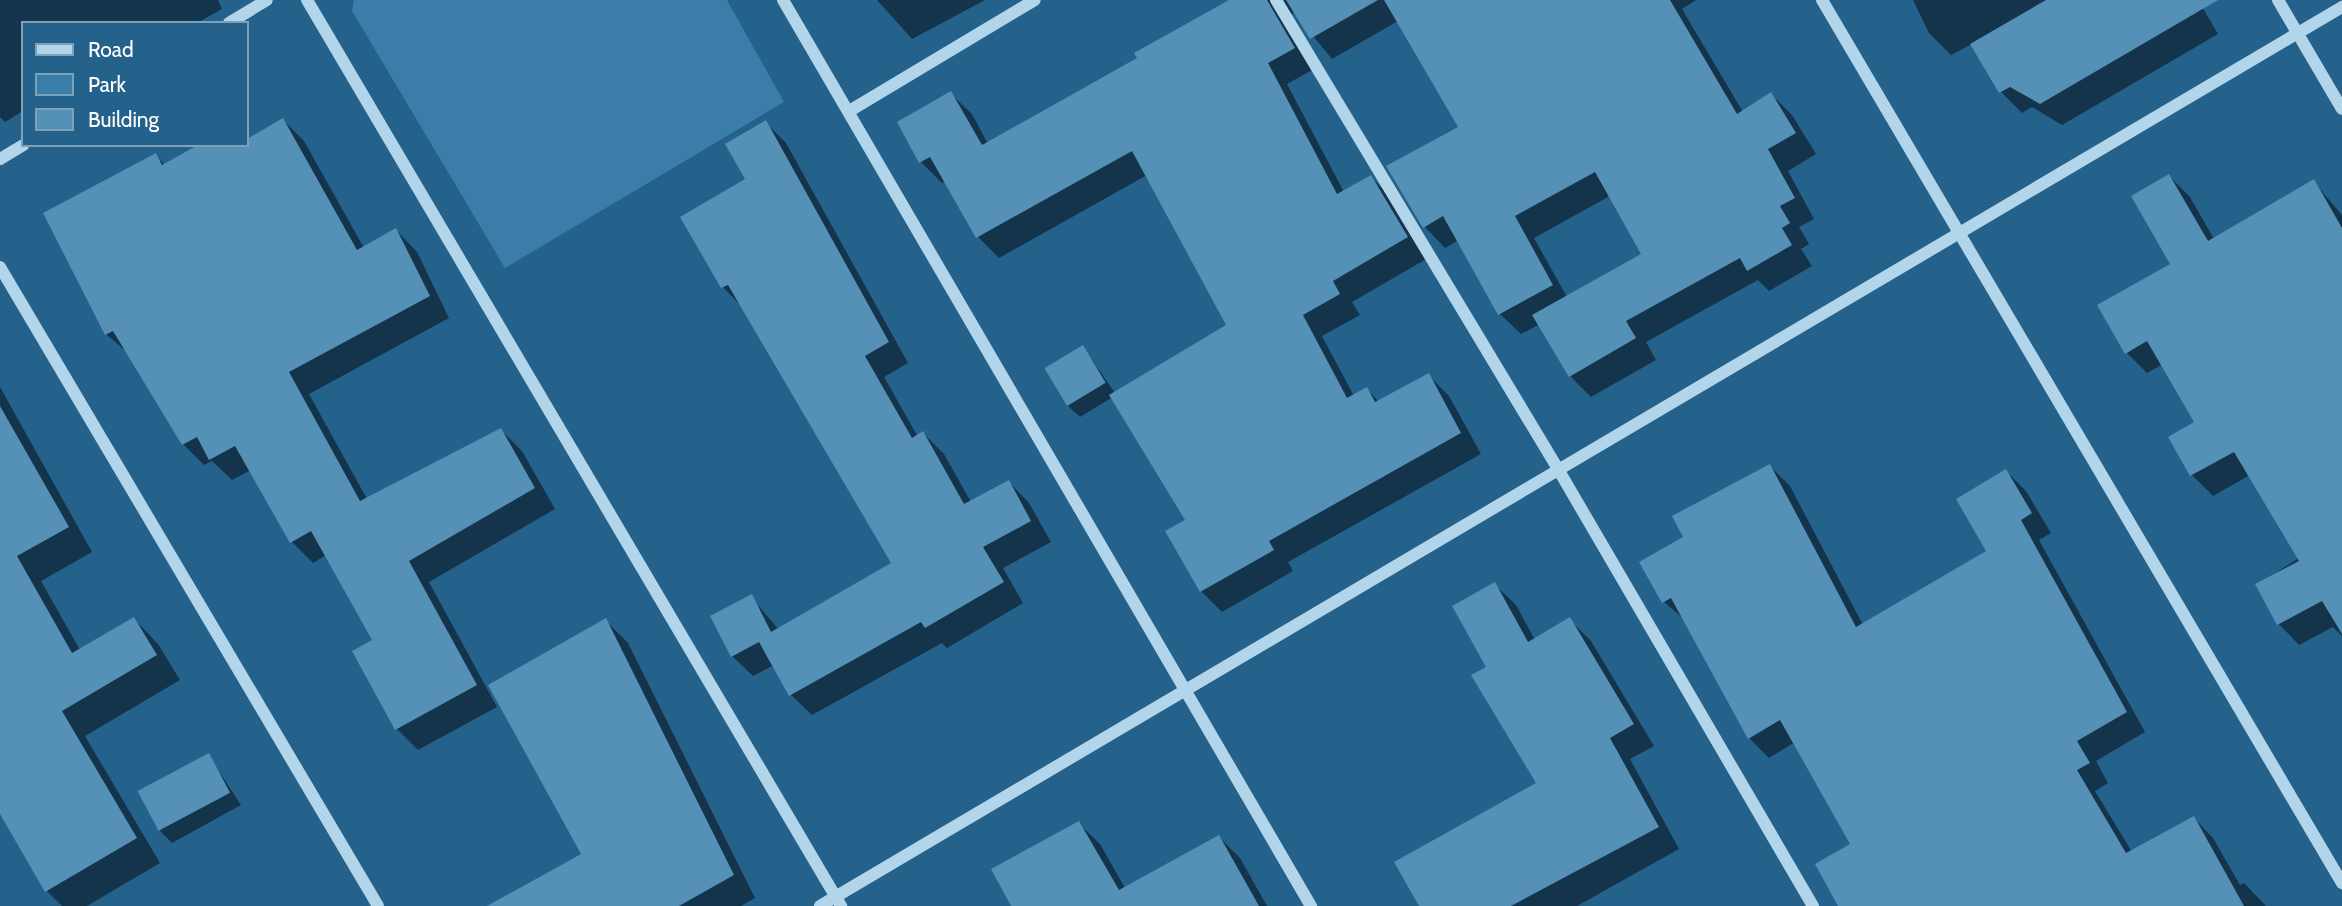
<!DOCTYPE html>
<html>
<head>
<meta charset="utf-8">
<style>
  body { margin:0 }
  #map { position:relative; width:2342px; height:906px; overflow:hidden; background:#24628b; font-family:Cabin,sans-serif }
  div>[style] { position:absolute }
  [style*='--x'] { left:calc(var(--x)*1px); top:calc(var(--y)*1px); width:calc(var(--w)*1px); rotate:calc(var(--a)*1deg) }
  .green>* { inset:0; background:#397da8 }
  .shadow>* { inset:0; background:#0007 }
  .building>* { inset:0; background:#5590b6; transform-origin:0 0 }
  .minor>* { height:12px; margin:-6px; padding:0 6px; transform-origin:6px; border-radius:6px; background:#b2d5ea }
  span { translate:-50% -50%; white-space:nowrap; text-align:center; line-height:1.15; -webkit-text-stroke:7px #24628b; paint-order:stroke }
  .legend { position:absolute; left:21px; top:21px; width:228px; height:126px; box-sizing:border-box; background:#24628b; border:2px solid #7ca1b9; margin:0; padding:9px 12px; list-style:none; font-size:21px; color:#fff }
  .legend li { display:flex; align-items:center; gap:14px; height:35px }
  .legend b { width:35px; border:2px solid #7ca1b9 }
</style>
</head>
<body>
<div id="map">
  <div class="green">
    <div style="clip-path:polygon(354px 0,727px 0,784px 102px,505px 268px,352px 11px)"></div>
  </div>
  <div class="shadow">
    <div style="clip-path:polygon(0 0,218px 0,222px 9px,197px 23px,23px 23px,23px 111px,5px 122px,0 117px)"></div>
    <div style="clip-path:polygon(877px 0,985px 0,912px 39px)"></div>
    <div style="clip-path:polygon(evenodd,1233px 0,1696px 0,1682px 9px,1743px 112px,1771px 94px,1792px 115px,1816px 154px,1788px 171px,1814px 219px,1799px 227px,1809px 244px,1801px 249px,1812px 266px,1769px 291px,1758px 280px,1646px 342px,1656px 360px,1591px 397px,1570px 376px,1540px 324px,1521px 334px,1500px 314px,1459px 240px,1445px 248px,1425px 227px,1460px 128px,1398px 21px,1332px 59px,1293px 12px,1288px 26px,1314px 69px,1287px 84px,1344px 192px,1371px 177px,1391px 198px,1428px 258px,1352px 302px,1360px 315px,1322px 336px,1354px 396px,1367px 389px,1379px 402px,1428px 375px,1449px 396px,1481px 454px,1288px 562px,1293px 571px,1222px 612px,1201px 591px,1187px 521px,1113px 397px,1080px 417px,1068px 406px,1083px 347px,1115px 393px,1229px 326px,1147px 175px,999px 258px,978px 237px,946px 180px,942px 183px,921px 162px,951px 94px,972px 114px,988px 144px,1139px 59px,1233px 0,1610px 196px,1644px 255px,1567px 297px,1534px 238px,1610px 196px)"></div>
    <div style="clip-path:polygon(1913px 0,2198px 0,2218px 34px,2062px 125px,2032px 107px,2022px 113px,2001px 92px,1972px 44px,1951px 55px,1929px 33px)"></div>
    <div style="clip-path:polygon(283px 120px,304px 141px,364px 248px,396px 230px,417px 252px,449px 318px,309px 394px,367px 499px,501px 430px,522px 451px,555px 509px,429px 582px,497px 707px,418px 750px,397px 729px,375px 641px,326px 555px,313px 563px,292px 542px,251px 470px,232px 480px,212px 461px,204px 465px,183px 444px,129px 354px,106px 334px,155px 155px,166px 166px,247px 145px,247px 141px)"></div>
    <div style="clip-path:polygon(765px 122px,786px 143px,908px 363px,884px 377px,918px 437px,923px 433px,944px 454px,971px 502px,1009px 482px,1029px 503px,1051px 542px,1003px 568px,1023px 603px,947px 648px,942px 643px,812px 715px,791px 695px,774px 665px,753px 676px,732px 656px,751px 597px,779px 630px,894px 564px,744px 309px,723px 287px,683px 217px,748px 180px)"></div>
    <div style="clip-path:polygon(2169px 176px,2190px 197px,2214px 239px,2314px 182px,2342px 215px,2342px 636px,2333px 627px,2299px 645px,2279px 624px,2257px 585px,2299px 558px,2250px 475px,2213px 496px,2192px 475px,2196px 423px,2163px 364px,2147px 373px,2126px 352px,2172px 264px)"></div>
    <div style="clip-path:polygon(0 387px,92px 552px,41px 581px,80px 650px,134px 619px,158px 644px,180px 680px,85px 736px,160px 863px,87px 906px,62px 906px,47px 891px,0 759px)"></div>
    <div style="clip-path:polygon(1770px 466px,1790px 486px,1863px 625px,1988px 552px,2006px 471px,2026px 491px,2051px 533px,2039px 540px,2145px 732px,2096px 761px,2108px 783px,2095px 791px,2132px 852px,2194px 818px,2213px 838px,2240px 885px,2244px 883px,2266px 906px,1849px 906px,1853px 844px,1795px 742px,1769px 758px,1749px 738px,1685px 620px,1663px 601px,1686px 538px)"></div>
    <div style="clip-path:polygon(1494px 584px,1516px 605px,1535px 640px,1570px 620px,1591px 641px,1654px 746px,1630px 759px,1679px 849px,1577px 906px,1421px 906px,1539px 784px,1488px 667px)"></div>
    <div style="clip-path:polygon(606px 621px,628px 643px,755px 898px,741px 906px,497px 906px,583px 854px)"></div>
    <div style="clip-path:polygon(209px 756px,241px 805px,172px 843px,160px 831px)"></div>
    <div style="clip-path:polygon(1078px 823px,1100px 844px,1125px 888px,1219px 837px,1240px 858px,1267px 906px,1013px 906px)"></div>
  </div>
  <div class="building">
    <div style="clip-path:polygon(1229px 0,1267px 0,1295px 48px,1268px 63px,1337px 194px,1371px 175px,1408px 237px,1333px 281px,1340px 294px,1303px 315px,1347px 398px,1367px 387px,1375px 402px,1429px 373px,1461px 433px,1269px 541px,1274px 550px,1200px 592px,1165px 531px,1185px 520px,1109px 395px,1226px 325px,1132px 151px,976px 238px,930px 157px,919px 163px,897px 122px,951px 91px,982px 145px,1137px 58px,1134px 53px)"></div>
    <div style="clip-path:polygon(1286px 0,1378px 0,1310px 39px)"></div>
    <div style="clip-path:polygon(1384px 0,1670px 0,1737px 114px,1771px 92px,1796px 133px,1768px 149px,1795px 198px,1780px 206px,1790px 223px,1782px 228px,1792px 245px,1747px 271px,1740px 258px,1626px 321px,1636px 338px,1569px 377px,1532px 315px,1641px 254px,1595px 172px,1515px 216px,1553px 285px,1498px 315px,1443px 216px,1423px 228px,1386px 166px,1458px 127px)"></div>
    <div style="clip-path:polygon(2046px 0,2218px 0,2040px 104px,2010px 87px,1999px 93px,1970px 44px)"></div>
    <div style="clip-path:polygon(283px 118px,357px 250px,396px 228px,430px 296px,289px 372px,360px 501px,501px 428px,535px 488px,409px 561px,477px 685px,395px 730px,352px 651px,372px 640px,311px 531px,290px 543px,235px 446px,209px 460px,197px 437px,182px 445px,113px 331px,105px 335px,43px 213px,156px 153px,162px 165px,198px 145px,247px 145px,247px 139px)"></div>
    <div style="clip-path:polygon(766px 120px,889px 342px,865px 356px,912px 438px,923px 431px,964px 504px,1009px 480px,1031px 521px,983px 547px,1004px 582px,925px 628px,921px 622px,789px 696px,759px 642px,731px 657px,710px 616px,752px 594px,771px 632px,891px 563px,728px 285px,721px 288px,680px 217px,745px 179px,725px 144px)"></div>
    <div style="clip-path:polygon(2169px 174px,2208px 241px,2314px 179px,2342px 228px,2342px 634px,2322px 601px,2277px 625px,2255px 584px,2299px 561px,2234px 452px,2190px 476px,2168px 437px,2194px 422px,2147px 341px,2125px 354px,2097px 305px,2170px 264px,2131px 196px)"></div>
    <div style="left:1083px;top:345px;width:44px;height:45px;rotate:59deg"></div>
    <div style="clip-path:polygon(0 406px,69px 527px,17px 556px,72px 653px,134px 617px,157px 655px,62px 711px,137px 838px,45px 892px,0 814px)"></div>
    <div style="clip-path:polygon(1770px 464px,1856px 627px,1986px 551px,1956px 499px,2006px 469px,2032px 513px,2021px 520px,2127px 712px,2077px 741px,2090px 763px,2077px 770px,2126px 853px,2194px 816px,2244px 906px,1838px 906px,1815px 864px,1850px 844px,1780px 720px,1748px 739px,1671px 598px,1662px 603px,1639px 562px,1683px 537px,1672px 516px)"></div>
    <div style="clip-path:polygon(1495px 582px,1528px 642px,1570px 617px,1634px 724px,1610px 738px,1659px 827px,1511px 906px,1419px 906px,1394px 862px,1536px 783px,1471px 675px,1486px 667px,1452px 606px)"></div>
    <div style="clip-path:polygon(606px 618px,734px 875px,679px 906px,487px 906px,581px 854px,488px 685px)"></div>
    <div style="left:209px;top:753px;width:45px;height:81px;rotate:62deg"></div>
    <div style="clip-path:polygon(1079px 821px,1119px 890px,1219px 835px,1259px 906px,1011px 906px,991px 869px)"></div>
  </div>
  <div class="minor">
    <div style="--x:307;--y:0;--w:1052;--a:59.48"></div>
    <div style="--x:783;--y:0;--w:1049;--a:59.77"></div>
    <div style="--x:1276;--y:0;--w:547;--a:58.98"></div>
    <div style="--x:1558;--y:469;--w:506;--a:59.74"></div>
    <div style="--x:1822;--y:0;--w:1025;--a:59.51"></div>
    <div style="--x:2278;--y:0;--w:126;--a:59.6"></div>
    <div style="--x:229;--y:23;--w:44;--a:-31.2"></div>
    <div style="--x:851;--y:110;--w:214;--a:-30.9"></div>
    <div style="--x:0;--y:159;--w:27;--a:-31"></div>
    <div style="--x:0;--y:267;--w:742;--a:59.39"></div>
    <div style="--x:820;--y:906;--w:1768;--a:-30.57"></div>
  </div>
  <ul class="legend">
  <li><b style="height:9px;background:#b2d5ea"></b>Road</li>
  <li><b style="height:19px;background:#397da8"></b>Park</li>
  <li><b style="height:19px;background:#5590b6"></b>Building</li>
  </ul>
</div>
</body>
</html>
